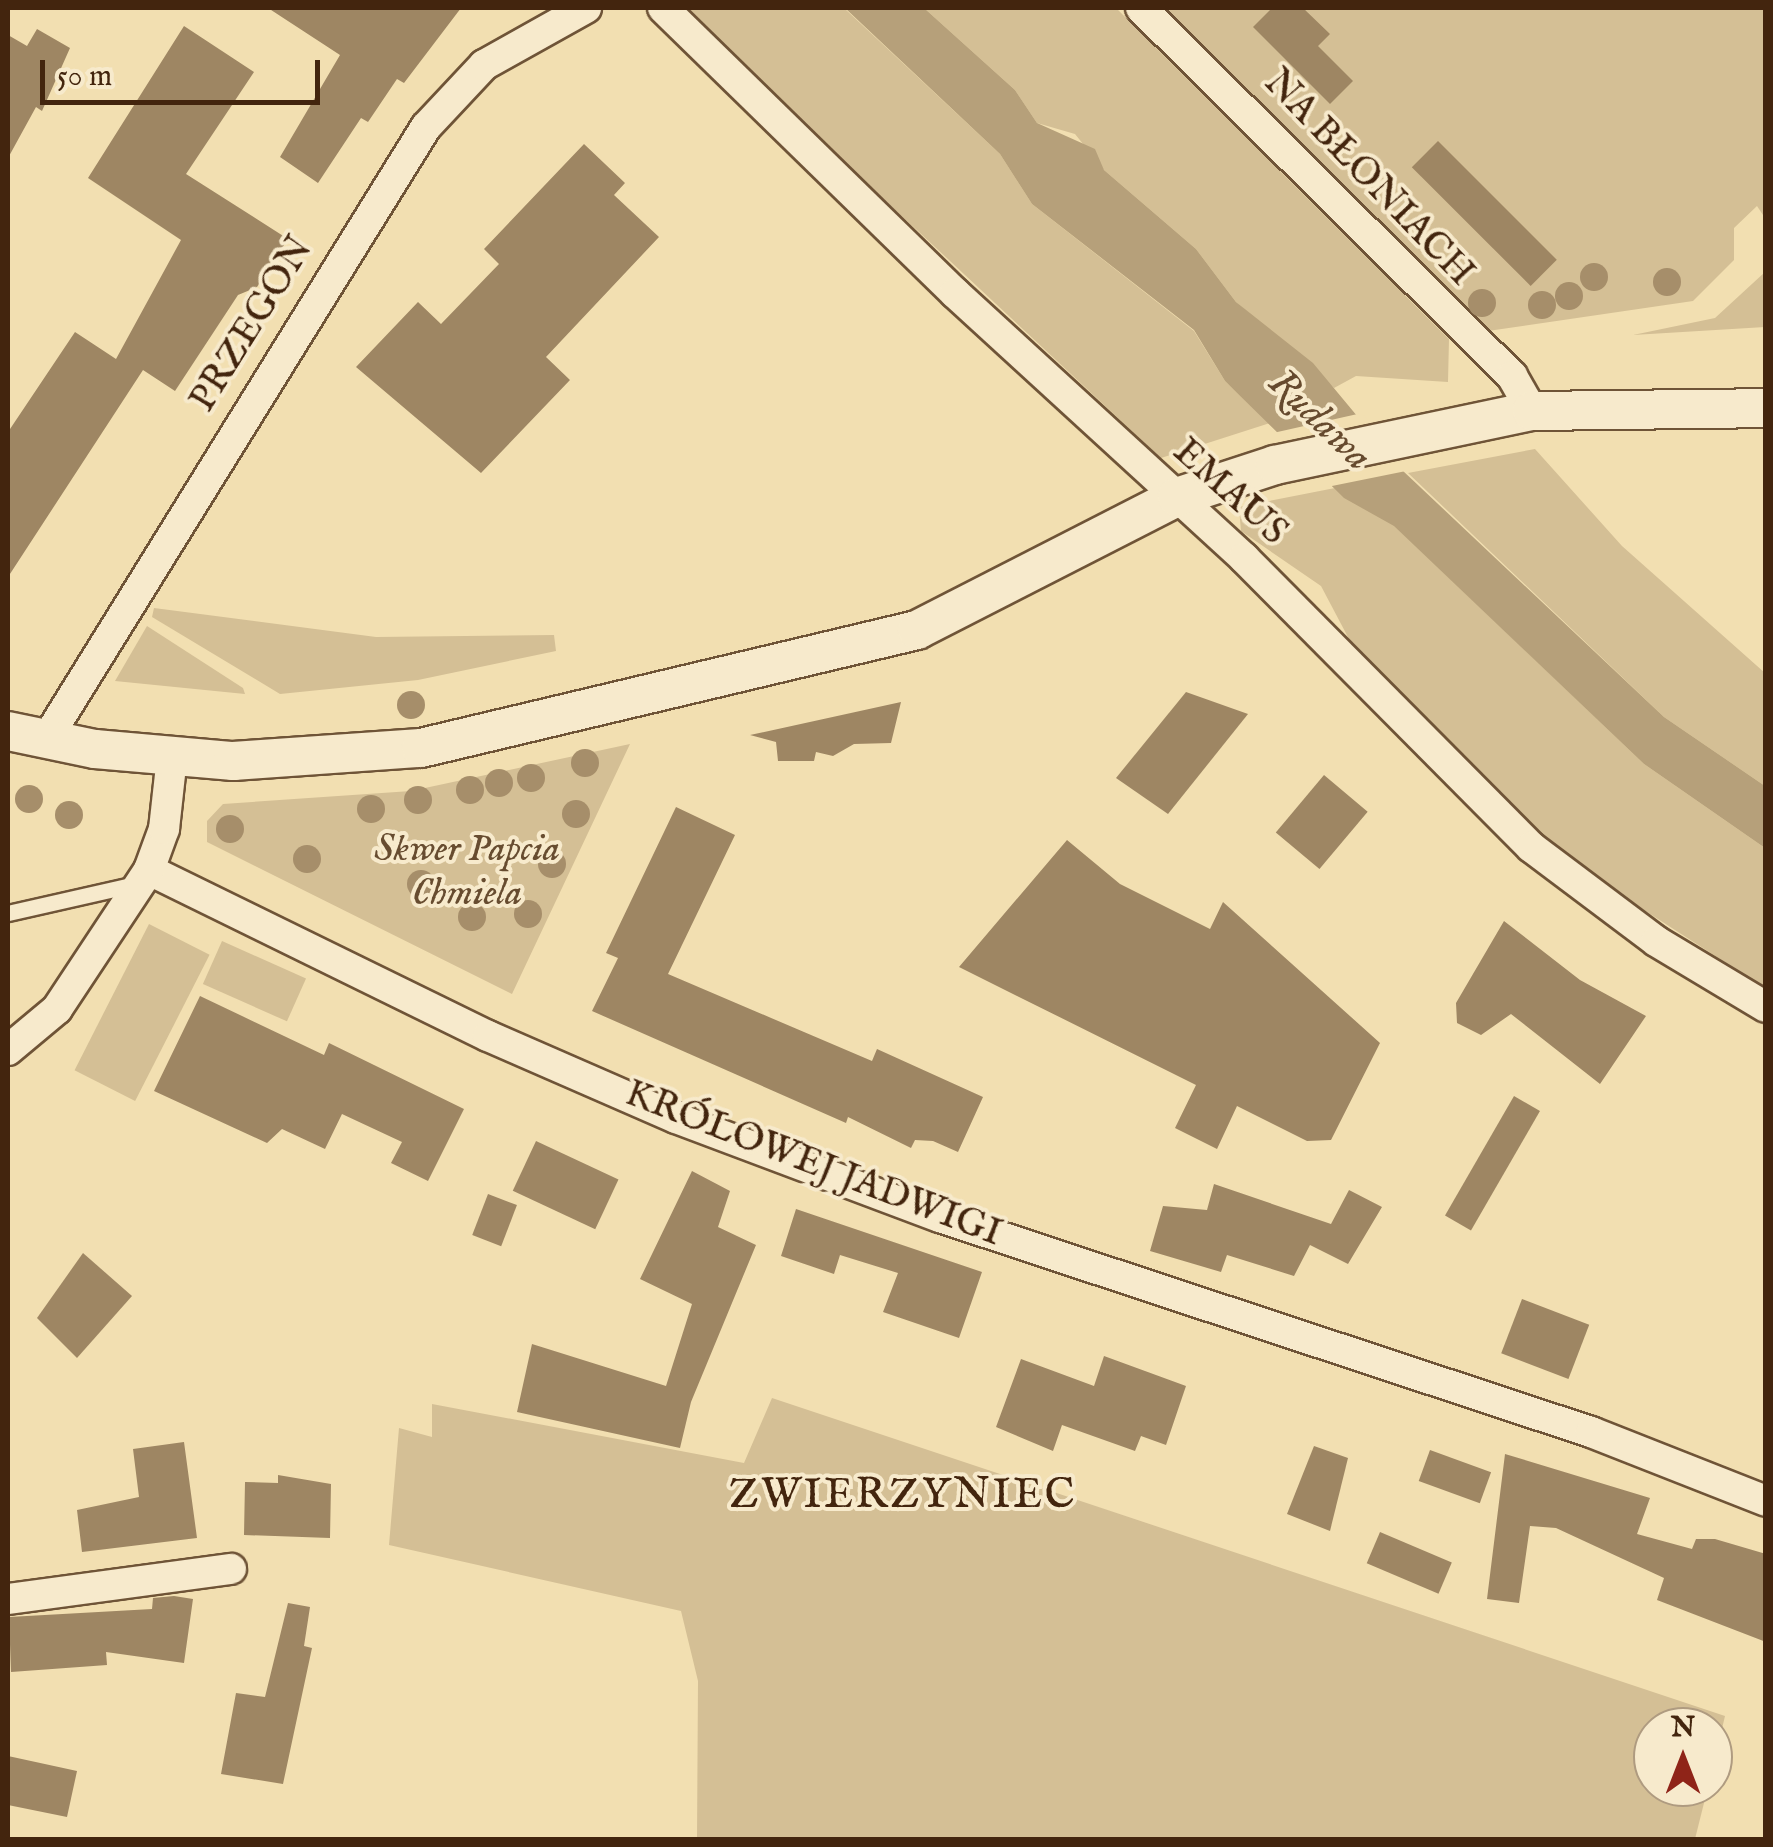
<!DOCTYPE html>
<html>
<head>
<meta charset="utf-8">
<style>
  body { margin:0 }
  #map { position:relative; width:1773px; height:1847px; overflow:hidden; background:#f2dfb1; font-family:"IM FELL English",serif }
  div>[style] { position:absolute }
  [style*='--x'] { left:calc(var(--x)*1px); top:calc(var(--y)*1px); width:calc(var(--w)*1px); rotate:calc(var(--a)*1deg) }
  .green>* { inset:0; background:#d4bf95; transform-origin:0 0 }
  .water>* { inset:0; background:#b6a07a }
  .pier>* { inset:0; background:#f2dfb1 }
  .building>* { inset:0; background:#9e8663; transform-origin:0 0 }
  .roads { filter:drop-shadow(2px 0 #6f5437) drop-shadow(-2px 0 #6f5437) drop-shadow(0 2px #6f5437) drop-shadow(0 -2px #6f5437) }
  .service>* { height:15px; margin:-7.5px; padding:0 7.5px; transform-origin:7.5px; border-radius:7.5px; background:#f7eacc }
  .minor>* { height:30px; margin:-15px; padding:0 15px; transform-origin:15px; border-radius:15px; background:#f7eacc }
  .tertiary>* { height:38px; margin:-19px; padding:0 19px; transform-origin:19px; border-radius:19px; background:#f7eacc }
  .trees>* { width:28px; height:28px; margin:-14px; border-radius:50%; background:#a68e6a }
  span { translate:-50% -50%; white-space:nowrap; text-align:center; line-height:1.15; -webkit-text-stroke:8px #f7eacc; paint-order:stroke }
  .street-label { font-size:38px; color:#43250e }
  .park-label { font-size:38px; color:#674c30; font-style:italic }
  .water-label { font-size:40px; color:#664a2e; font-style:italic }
  .quarter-label { font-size:42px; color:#43250e; letter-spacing:2.5px }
  .frame { position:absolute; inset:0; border:10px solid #43250e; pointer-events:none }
  .north { position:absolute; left:1633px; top:1707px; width:100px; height:100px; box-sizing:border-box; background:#f7eacc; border:2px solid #af9b80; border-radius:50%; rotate:0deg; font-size:28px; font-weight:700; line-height:40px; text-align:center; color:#43250e }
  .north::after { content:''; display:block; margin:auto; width:35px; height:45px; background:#8f2418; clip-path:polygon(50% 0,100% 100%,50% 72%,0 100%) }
  .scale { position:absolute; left:40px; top:60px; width:280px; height:45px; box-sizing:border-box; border:5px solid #43250e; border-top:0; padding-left:12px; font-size:30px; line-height:35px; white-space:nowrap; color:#43250e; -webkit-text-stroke:8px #f7eacc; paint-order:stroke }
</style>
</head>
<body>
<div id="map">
  <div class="green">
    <div style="clip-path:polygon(679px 8px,844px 8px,1000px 154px,1032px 204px,1194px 331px,1225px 381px,1270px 423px,1161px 458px)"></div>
    <div style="clip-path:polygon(924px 8px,1116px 8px,1449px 339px,1448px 382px,1356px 376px,1334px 388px,1236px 302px,1196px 249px,1104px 170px,1075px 134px,1037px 123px,1015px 90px)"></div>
    <div style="clip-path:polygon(1164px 8px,1765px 8px,1765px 218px,1757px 206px,1734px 228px,1734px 260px,1693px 301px,1481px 332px)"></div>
    <div style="clip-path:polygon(1765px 272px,1765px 327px,1633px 335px,1715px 318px)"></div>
    <div style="clip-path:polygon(1535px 449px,1622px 546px,1765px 673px,1765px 786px,1664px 717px,1408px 473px)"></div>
    <div style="clip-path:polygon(1335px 488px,1394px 525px,1644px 764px,1765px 848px,1765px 988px,1585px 872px,1503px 801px,1359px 658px,1321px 586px,1241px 531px,1239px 507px)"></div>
    <div style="clip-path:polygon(154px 608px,376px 637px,554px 635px,556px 651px,418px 680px,280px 694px,152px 617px)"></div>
    <div style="clip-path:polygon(147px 626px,243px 688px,245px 694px,115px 681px)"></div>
    <div style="clip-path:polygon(630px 744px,512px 994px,207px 842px,207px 821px,223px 804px,411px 791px)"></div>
    <div style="left:149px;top:924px;width:68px;height:164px;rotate:27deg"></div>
    <div style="left:222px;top:941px;width:92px;height:47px;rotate:24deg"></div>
    <div style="clip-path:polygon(772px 1398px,1725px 1716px,1713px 1767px,1713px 1727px,1653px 1727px,1653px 1787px,1708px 1787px,1695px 1839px,697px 1839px,698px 1681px,681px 1611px,389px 1545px,399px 1428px,432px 1437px,432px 1404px,744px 1463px)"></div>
  </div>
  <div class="water">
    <div style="clip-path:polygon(845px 8px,924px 8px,1015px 90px,1037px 123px,1095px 149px,1104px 170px,1196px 249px,1236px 302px,1313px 363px,1402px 470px,1664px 717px,1765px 786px,1765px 848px,1644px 764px,1394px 526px,1344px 498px,1225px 381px,1194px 330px,1032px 204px,1000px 154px)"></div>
  </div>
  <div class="pier">
    <div style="clip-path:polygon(1362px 413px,1411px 470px,1327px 487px,1273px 433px)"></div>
  </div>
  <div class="building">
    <div style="clip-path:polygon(268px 8px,461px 8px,404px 83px,397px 79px,368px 122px,361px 118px,318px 183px,280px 157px,340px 55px)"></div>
    <div style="clip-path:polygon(1272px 8px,1303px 8px,1330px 34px,1318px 46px,1353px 81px,1330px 104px,1253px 27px)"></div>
    <div style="clip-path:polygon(184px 26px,254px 72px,186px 174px,288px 239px,257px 287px,238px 295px,175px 391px,143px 370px,8px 577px,8px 432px,75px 332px,116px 359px,181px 240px,88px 178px)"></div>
    <div style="clip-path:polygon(37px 29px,70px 48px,42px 111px,36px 107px,8px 158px,8px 35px,27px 46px)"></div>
    <div style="left:1438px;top:141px;width:168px;height:37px;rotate:45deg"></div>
    <div style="clip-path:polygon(584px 144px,625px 183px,614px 195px,659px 237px,546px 357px,570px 380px,481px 473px,356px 367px,418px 302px,441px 324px,499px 264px,484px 249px)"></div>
    <div style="clip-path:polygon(1186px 692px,1248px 714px,1168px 814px,1116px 778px)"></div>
    <div style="clip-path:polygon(901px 702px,891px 743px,854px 744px,833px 756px,816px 752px,814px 761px,778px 761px,776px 742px,750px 735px)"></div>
    <div style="left:1324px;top:775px;width:57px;height:75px;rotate:40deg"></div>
    <div style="clip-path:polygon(676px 807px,735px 835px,668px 974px,872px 1061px,877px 1049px,983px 1097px,958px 1152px,933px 1141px,915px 1140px,911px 1148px,848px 1117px,846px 1123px,592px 1011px,618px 958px,606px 953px)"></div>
    <div style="clip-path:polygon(1067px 840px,1120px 884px,1210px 929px,1223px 902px,1380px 1043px,1331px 1140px,1307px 1141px,1237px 1106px,1217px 1149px,1175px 1128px,1196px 1085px,959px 967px)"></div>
    <div style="clip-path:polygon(1504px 921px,1580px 980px,1646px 1016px,1600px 1084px,1511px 1014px,1481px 1035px,1457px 1023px,1456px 1003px)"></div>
    <div style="clip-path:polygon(200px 996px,324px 1055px,329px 1043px,464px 1109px,428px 1181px,391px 1163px,402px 1142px,342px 1114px,325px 1149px,282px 1129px,267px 1143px,154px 1091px)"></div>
    <div style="left:1514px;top:1096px;width:30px;height:138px;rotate:30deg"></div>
    <div style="left:536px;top:1141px;width:91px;height:55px;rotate:25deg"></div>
    <div style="clip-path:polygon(692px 1171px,730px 1191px,718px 1227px,756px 1245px,691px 1402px,680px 1448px,517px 1412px,532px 1344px,666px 1386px,692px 1304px,640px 1279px)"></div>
    <div style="clip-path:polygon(1214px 1184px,1331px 1224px,1349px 1190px,1382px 1207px,1348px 1264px,1310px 1245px,1294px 1276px,1227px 1255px,1221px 1272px,1150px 1251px,1163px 1206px,1207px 1210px)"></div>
    <div style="left:488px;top:1194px;width:31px;height:44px;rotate:21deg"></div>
    <div style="clip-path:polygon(796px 1209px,982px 1272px,959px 1338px,883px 1312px,898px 1273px,840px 1255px,834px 1274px,781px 1256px)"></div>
    <div style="clip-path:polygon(83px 1253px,132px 1296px,77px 1358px,37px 1318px)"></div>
    <div style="left:1522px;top:1299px;width:72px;height:58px;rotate:21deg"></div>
    <div style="clip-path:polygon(1104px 1356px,1186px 1386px,1166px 1445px,1141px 1436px,1135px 1451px,1062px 1425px,1053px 1451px,996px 1427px,1021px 1359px,1094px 1386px)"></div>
    <div style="clip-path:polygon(184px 1442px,197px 1538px,82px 1552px,77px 1510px,139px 1497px,133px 1449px)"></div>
    <div style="clip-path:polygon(1314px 1446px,1348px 1458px,1330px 1531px,1287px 1514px)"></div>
    <div style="left:1430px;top:1450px;width:65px;height:33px;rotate:20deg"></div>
    <div style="clip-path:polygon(1505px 1454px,1650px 1498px,1637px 1534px,1692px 1549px,1696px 1539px,1715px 1539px,1766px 1554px,1766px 1642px,1657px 1600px,1664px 1578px,1556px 1528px,1530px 1526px,1519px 1603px,1487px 1599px)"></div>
    <div style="clip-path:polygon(278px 1475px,331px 1484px,330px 1538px,244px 1535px,245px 1482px,278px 1483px)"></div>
    <div style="left:1380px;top:1532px;width:78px;height:34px;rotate:23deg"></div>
    <div style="clip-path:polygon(174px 1596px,193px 1599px,184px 1663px,106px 1652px,107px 1665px,11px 1672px,9px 1617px,152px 1609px,153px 1598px)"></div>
    <div style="clip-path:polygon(288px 1603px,310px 1607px,304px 1646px,312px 1648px,283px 1784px,221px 1774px,236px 1693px,265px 1697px)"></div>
    <div style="clip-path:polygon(8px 1756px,77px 1771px,67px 1817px,8px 1805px)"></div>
  </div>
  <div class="roads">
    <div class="service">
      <div style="--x:8;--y:913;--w:131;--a:-12.8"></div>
    </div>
    <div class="minor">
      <div style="--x:663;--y:8;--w:408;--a:44.3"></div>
      <div style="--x:955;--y:293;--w:392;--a:42.5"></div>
      <div style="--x:1244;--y:558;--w:407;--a:45.2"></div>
      <div style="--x:1531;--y:847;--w:156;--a:36.9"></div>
      <div style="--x:1656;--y:941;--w:128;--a:31"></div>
      <div style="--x:1141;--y:8;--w:523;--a:44.77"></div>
      <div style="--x:1512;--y:376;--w:40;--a:60.3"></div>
      <div style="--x:46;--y:740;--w:721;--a:-58.21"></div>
      <div style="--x:426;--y:127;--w:85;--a:-46.9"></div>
      <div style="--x:484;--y:65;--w:117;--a:-29.2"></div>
      <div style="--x:149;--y:870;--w:377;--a:26.1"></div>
      <div style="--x:488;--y:1036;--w:205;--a:23.6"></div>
      <div style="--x:676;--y:1118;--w:282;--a:20.6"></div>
      <div style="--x:940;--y:1217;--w:686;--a:18.28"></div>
      <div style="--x:1591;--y:1432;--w:188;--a:21.5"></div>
      <div style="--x:8;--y:1050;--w:64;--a:-39.9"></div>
      <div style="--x:57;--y:1009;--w:167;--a:-56.5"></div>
      <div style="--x:149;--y:870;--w:44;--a:-69.9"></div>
      <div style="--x:164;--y:829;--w:72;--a:-83.7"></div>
      <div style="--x:8;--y:1599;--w:225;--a:-7.7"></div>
    </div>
    <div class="tertiary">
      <div style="--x:8;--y:731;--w:89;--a:11.7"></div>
      <div style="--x:95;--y:749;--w:139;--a:5"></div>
      <div style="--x:233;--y:761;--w:188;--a:-4"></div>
      <div style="--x:421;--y:748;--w:510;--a:-13.38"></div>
      <div style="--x:917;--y:630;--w:292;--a:-27.1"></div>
      <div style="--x:1177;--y:497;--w:103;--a:-18.1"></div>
      <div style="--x:1275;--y:465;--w:263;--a:-11.9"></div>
      <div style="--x:1532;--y:411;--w:234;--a:-0.7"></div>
    </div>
  </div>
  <div class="trees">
    <div style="left:1594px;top:277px"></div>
    <div style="left:1667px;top:282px"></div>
    <div style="left:1569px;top:296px"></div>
    <div style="left:1482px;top:303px"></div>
    <div style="left:1542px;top:305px"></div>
    <div style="left:411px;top:705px"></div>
    <div style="left:585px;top:763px"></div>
    <div style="left:531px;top:778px"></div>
    <div style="left:499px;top:783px"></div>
    <div style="left:470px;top:790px"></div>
    <div style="left:29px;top:799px"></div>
    <div style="left:418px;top:800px"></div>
    <div style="left:371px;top:809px"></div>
    <div style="left:576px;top:814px"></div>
    <div style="left:69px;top:815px"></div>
    <div style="left:230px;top:829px"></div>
    <div style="left:307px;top:859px"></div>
    <div style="left:552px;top:864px"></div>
    <div style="left:421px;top:884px"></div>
    <div style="left:528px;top:914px"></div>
    <div style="left:472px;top:917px"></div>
  </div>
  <div class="street-label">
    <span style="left:1368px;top:179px;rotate:46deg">NA BŁONIACH</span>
    <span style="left:253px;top:325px;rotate:-58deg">PRZEGON</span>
    <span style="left:1229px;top:493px;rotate:42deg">EMAUS</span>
    <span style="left:813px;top:1165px;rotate:21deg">KRÓLOWEJ JADWIGI</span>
  </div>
  <div class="park-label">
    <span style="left:467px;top:873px">Skwer Papcia<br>Chmiela</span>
  </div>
  <div class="water-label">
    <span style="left:1319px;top:421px;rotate:44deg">Rudawa</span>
  </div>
  <div class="quarter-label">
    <span style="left:903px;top:1496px">ZWIERZYNIEC</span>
  </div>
  <div class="frame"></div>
  <div class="north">N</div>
  <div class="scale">50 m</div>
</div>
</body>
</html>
